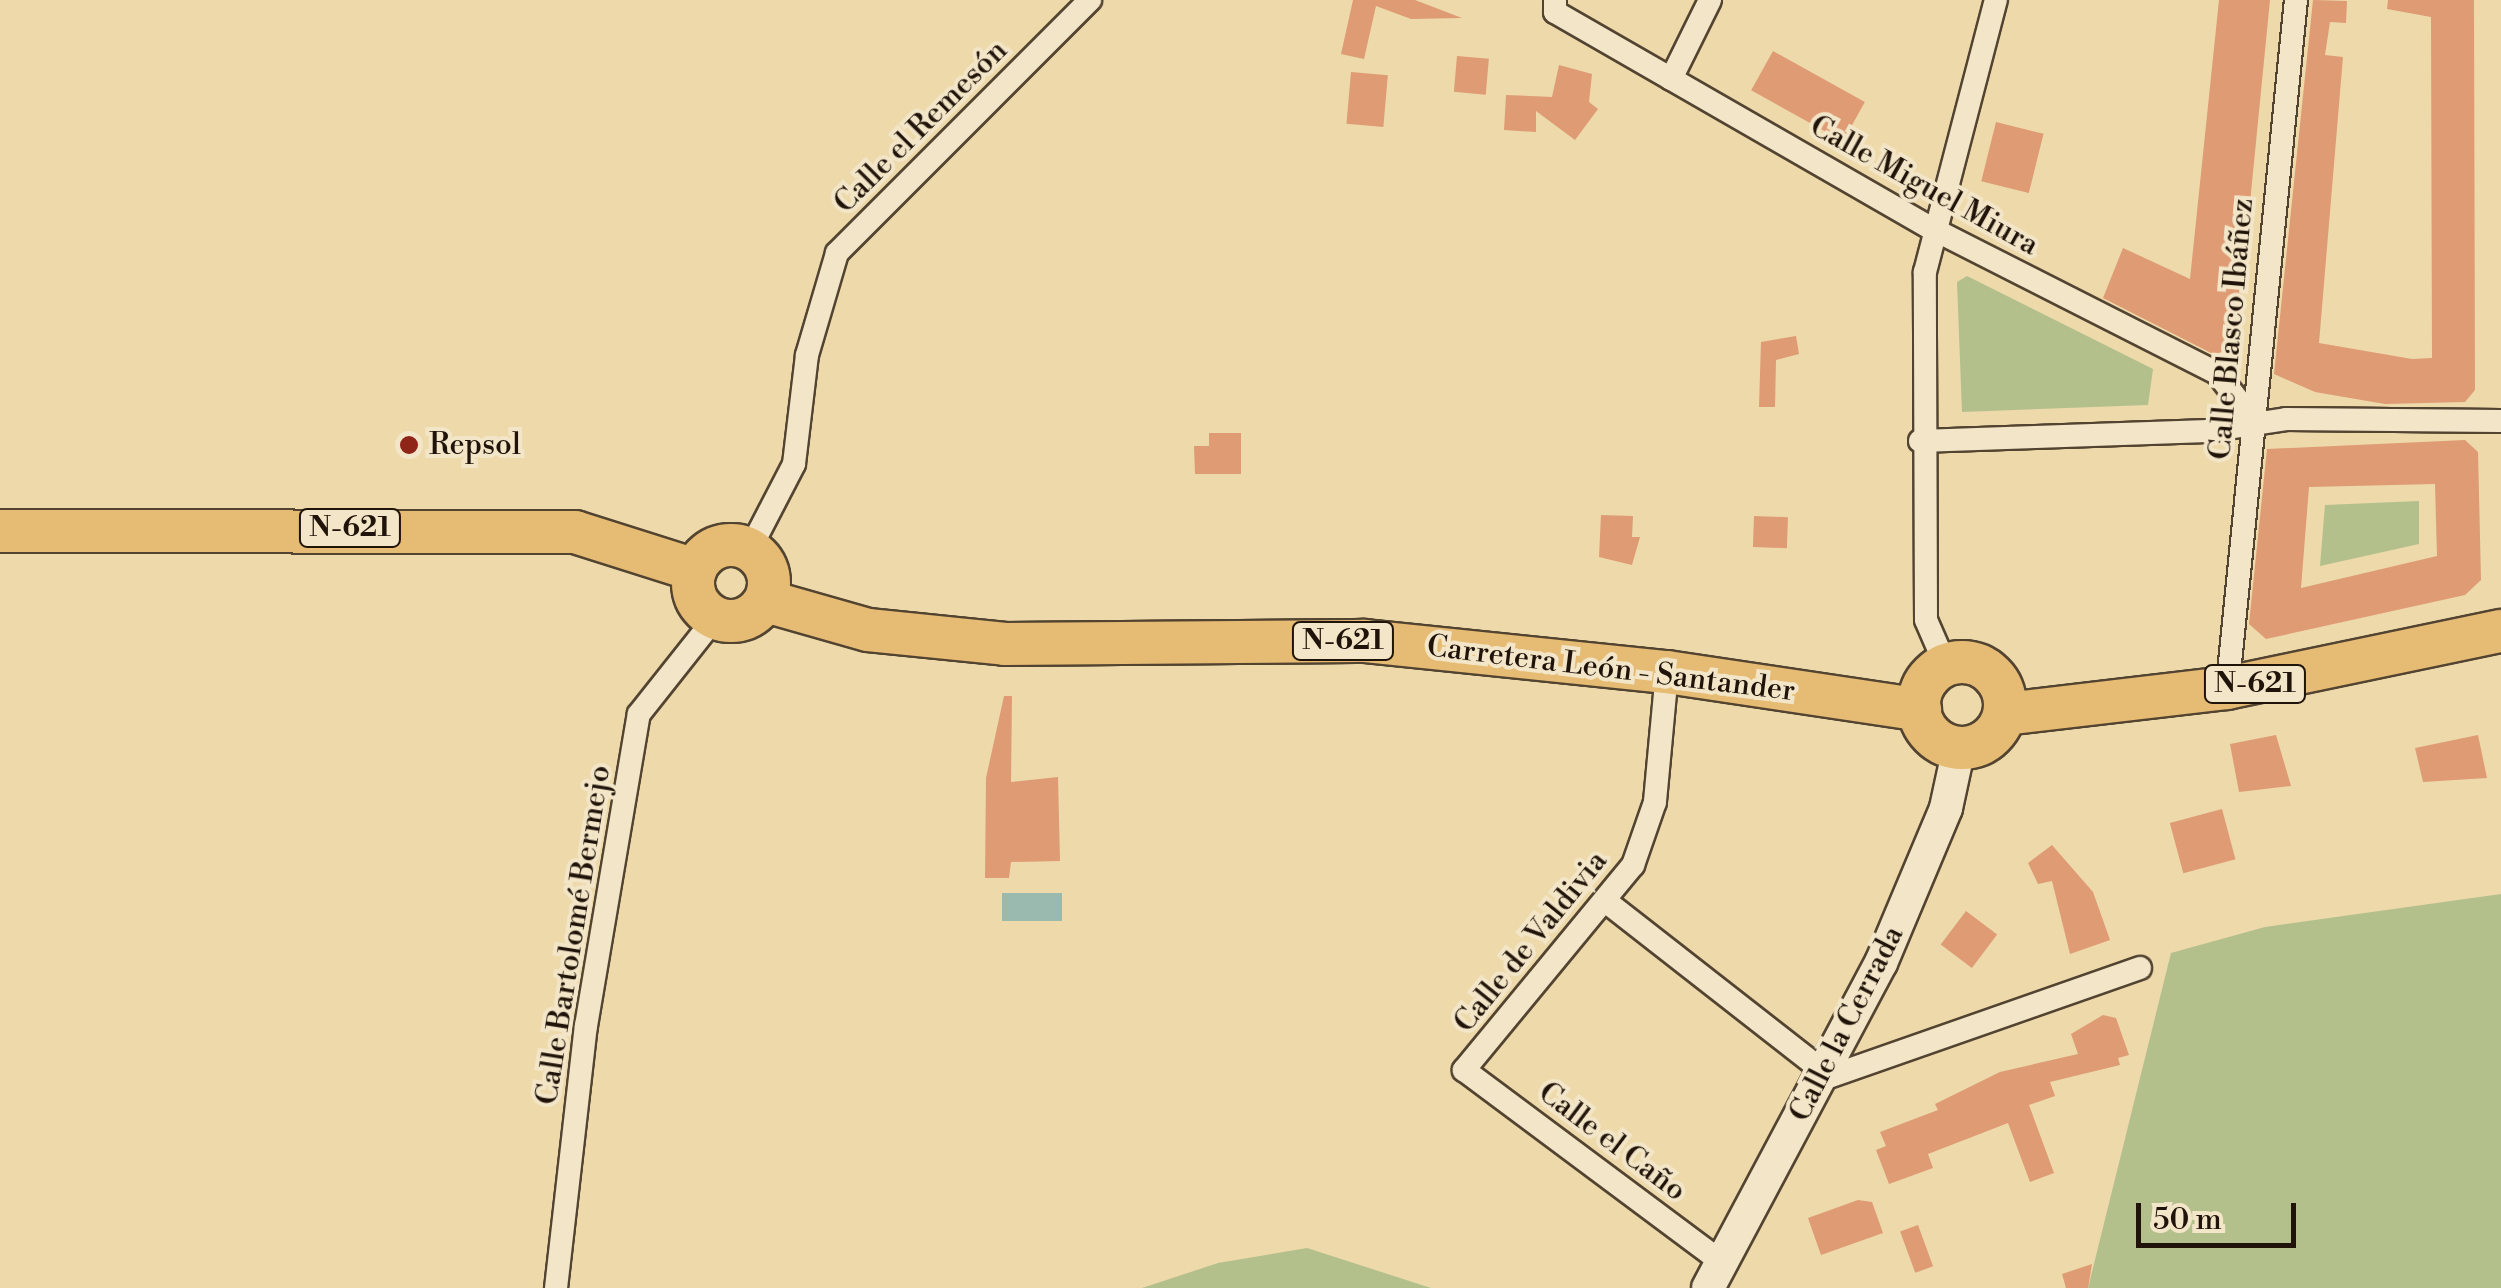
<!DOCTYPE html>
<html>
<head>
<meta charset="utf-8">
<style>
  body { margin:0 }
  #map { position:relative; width:2501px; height:1288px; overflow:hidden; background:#edd9aa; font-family:"Libre Bodoni",serif }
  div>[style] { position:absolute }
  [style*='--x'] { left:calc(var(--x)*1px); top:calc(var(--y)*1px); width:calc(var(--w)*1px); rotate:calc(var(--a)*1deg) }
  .green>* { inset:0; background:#b3c08c }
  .water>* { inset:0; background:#9ab9af; transform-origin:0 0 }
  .building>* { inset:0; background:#de9b74; transform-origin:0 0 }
  .roads { filter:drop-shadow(2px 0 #534431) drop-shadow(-2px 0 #534431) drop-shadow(0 2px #534431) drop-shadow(0 -2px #534431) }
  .street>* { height:22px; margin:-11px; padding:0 11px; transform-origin:11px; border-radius:11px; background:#f3e6c8 }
  .secondary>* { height:32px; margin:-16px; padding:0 16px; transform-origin:16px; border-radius:16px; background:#f3e6c8 }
  .highway>* { height:42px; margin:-21px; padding:0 21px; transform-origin:21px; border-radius:21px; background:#e6bc75 }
  .highway>.ring { margin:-21px; padding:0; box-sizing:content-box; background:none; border:42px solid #e6bc75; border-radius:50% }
  .dots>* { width:28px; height:28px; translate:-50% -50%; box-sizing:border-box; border:5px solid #f3e6c8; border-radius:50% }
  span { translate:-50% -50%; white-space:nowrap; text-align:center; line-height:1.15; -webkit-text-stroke:8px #f3e6c8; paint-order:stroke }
  .shield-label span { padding:2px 8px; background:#f3e6c8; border:2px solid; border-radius:8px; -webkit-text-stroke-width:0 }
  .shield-label { font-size:28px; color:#201309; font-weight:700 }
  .street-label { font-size:30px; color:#201309 }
  .poi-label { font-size:30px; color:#201309 }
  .left { translate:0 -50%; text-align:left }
  .scale { position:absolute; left:2136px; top:1203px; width:160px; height:45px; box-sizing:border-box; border:5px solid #201309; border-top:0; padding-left:12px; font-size:30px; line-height:35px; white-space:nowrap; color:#201309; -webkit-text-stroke:8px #f3e6c8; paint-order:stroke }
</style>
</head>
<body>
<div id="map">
  <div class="green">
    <div style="clip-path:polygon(1967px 276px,2153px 369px,2148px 405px,1962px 412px,1957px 282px)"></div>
    <div style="clip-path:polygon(2419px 501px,2419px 544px,2320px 566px,2325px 505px)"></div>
    <div style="clip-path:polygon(2501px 894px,2501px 1288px,2088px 1288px,2171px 953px,2265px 927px)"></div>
    <div style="clip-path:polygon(1307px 1248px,1431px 1288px,1142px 1288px,1218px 1263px)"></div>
  </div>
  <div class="water">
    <div style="left:1062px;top:893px;width:28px;height:60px;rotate:90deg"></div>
  </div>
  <div class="building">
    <div style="clip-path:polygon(1353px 0,1415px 0,1462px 18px,1411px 19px,1376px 6px,1364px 59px,1341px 54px)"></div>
    <div style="clip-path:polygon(2219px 0,2270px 0,2236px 345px,2215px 355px,2103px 298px,2123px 248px,2190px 279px)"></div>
    <div style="clip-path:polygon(2313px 0,2347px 1px,2346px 23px,2330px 22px,2325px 55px,2343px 57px,2319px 343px,2412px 359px,2432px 358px,2431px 17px,2387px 9px,2388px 0,2474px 0,2475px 390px,2465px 402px,2385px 404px,2315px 392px,2274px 374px)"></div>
    <div style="left:1773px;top:51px;width:105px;height:45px;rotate:29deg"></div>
    <div style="left:1457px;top:56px;width:32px;height:36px;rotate:5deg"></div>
    <div style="clip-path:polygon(1559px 65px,1592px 74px,1589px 102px,1598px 109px,1575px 140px,1536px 111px,1536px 132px,1504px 130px,1506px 95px,1552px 97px)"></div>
    <div style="left:1351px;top:72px;width:37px;height:52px;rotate:5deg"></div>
    <div style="left:1996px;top:122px;width:49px;height:61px;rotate:14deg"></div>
    <div style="clip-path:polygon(1796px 336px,1799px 354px,1776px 360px,1775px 407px,1759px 407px,1761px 342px)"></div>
    <div style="clip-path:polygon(1209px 433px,1241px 433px,1241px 474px,1195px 474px,1194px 446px,1209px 446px)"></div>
    <div style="clip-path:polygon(evenodd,2465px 440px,2478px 452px,2481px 580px,2465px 595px,2266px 639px,2249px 624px,2267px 449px,2465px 440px,2435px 484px,2437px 556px,2301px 588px,2309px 487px,2435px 484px)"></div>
    <div style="clip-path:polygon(1601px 515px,1633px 516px,1632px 537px,1640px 537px,1632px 565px,1599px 557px)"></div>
    <div style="left:1754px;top:516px;width:34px;height:31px;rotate:2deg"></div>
    <div style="clip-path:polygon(1004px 696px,1012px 696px,1011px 782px,1058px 777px,1060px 861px,1011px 862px,1009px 878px,985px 878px,986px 778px)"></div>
    <div style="clip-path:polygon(2276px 735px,2291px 786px,2239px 792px,2230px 744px)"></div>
    <div style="clip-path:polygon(2478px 735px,2487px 778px,2423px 782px,2415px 748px)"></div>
    <div style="left:2222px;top:809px;width:52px;height:54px;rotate:75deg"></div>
    <div style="clip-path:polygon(2052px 845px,2093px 892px,2110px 940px,2070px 954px,2052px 881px,2038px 884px,2028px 863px)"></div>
    <div style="left:1966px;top:911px;width:39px;height:42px;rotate:37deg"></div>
    <div style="clip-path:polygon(2103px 1015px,2116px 1018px,2129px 1055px,2118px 1058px,2120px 1065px,2050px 1082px,2055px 1096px,2029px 1105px,2054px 1173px,2030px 1182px,2008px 1123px,1928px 1154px,1933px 1168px,1889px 1184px,1876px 1150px,1886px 1146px,1880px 1132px,1938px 1110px,1935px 1104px,2000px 1072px,2078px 1054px,2071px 1034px)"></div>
    <div style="clip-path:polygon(1858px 1200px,1872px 1202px,1883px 1233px,1821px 1255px,1808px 1218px)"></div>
    <div style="left:1918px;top:1225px;width:44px;height:19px;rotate:70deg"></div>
    <div style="clip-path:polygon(2092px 1264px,2088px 1288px,2066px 1288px,2062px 1274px)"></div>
  </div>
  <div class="roads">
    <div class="street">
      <div style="--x:1555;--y:0;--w:12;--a:90"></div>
      <div style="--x:1555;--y:12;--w:434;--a:29.9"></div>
      <div style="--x:1931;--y:228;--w:321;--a:26.9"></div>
      <div style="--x:2217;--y:373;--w:61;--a:52.4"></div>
      <div style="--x:1671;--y:79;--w:88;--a:-63.7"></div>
      <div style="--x:1920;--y:441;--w:288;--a:-2"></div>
      <div style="--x:2208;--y:431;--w:79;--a:-8.7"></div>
      <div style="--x:2286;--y:419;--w:215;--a:0.5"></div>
      <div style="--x:750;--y:549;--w:96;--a:-62.6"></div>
      <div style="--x:794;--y:464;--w:110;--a:-83.2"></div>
      <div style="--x:807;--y:355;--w:106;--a:-73.6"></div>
      <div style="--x:837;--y:253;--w:358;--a:-45"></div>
      <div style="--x:2230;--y:663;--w:666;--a:-84.32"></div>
      <div style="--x:1946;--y:666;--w:50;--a:-113.5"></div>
      <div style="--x:1926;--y:620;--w:348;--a:-90.2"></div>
      <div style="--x:1925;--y:272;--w:281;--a:-75.4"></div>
      <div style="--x:1667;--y:672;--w:131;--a:95.3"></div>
      <div style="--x:1655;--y:802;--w:67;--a:109.2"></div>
      <div style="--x:1633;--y:865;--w:266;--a:129.5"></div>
      <div style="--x:1464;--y:1070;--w:323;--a:36.7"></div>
      <div style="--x:1608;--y:903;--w:274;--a:38"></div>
      <div style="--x:1820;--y:1080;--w:339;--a:-19.3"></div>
      <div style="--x:556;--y:1288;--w:264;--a:-83.5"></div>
      <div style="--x:586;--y:1026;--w:316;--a:-80.4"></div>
      <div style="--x:639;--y:714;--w:122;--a:-51.6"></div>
    </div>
    <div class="secondary">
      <div style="--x:1708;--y:1288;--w:368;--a:-62"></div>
      <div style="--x:1881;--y:963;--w:168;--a:-67.2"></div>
      <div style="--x:1946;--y:808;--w:61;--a:-77.8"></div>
    </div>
    <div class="highway">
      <div style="--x:0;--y:531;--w:575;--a:0.1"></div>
      <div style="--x:575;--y:532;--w:126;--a:17.6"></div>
      <div class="ring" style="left:693px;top:545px;width:34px;height:34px"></div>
      <div style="--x:766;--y:601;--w:106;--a:15.9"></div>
      <div style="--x:868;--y:630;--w:138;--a:5.8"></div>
      <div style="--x:1005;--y:644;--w:360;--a:-0.5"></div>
      <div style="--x:1365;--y:641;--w:304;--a:5.9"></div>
      <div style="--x:1667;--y:672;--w:256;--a:8.5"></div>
      <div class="ring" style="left:1919px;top:662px;width:44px;height:44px"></div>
      <div style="--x:2005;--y:714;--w:224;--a:-6.7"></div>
      <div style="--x:2227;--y:688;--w:280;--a:-11.8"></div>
    </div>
  </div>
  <div class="dots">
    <div style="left:409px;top:445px;background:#8f2418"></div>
  </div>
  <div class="shield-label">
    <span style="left:350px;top:528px">N-621</span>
    <span style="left:1343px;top:641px">N-621</span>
    <span style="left:2255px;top:684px">N-621</span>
  </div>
  <div class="street-label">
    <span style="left:921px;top:127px;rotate:-45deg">Calle el Remesón</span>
    <span style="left:1924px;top:186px;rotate:29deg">Calle Miguel Miura</span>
    <span style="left:2232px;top:329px;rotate:-85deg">Calle Blasco Ibáñez</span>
    <span style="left:1611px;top:669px;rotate:7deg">Carretera León - Santander</span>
    <span style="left:574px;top:935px;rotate:-81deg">Calle Bartolomé Bermejo</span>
    <span style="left:1531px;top:942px;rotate:-51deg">Calle de Valdivia</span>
    <span style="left:1847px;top:1024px;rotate:-63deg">Calle la Cerrada</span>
    <span style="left:1612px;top:1142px;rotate:37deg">Calle el Caño</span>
  </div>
  <div class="poi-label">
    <span class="left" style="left:429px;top:445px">Repsol</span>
  </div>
  <div class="scale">50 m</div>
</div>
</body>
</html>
